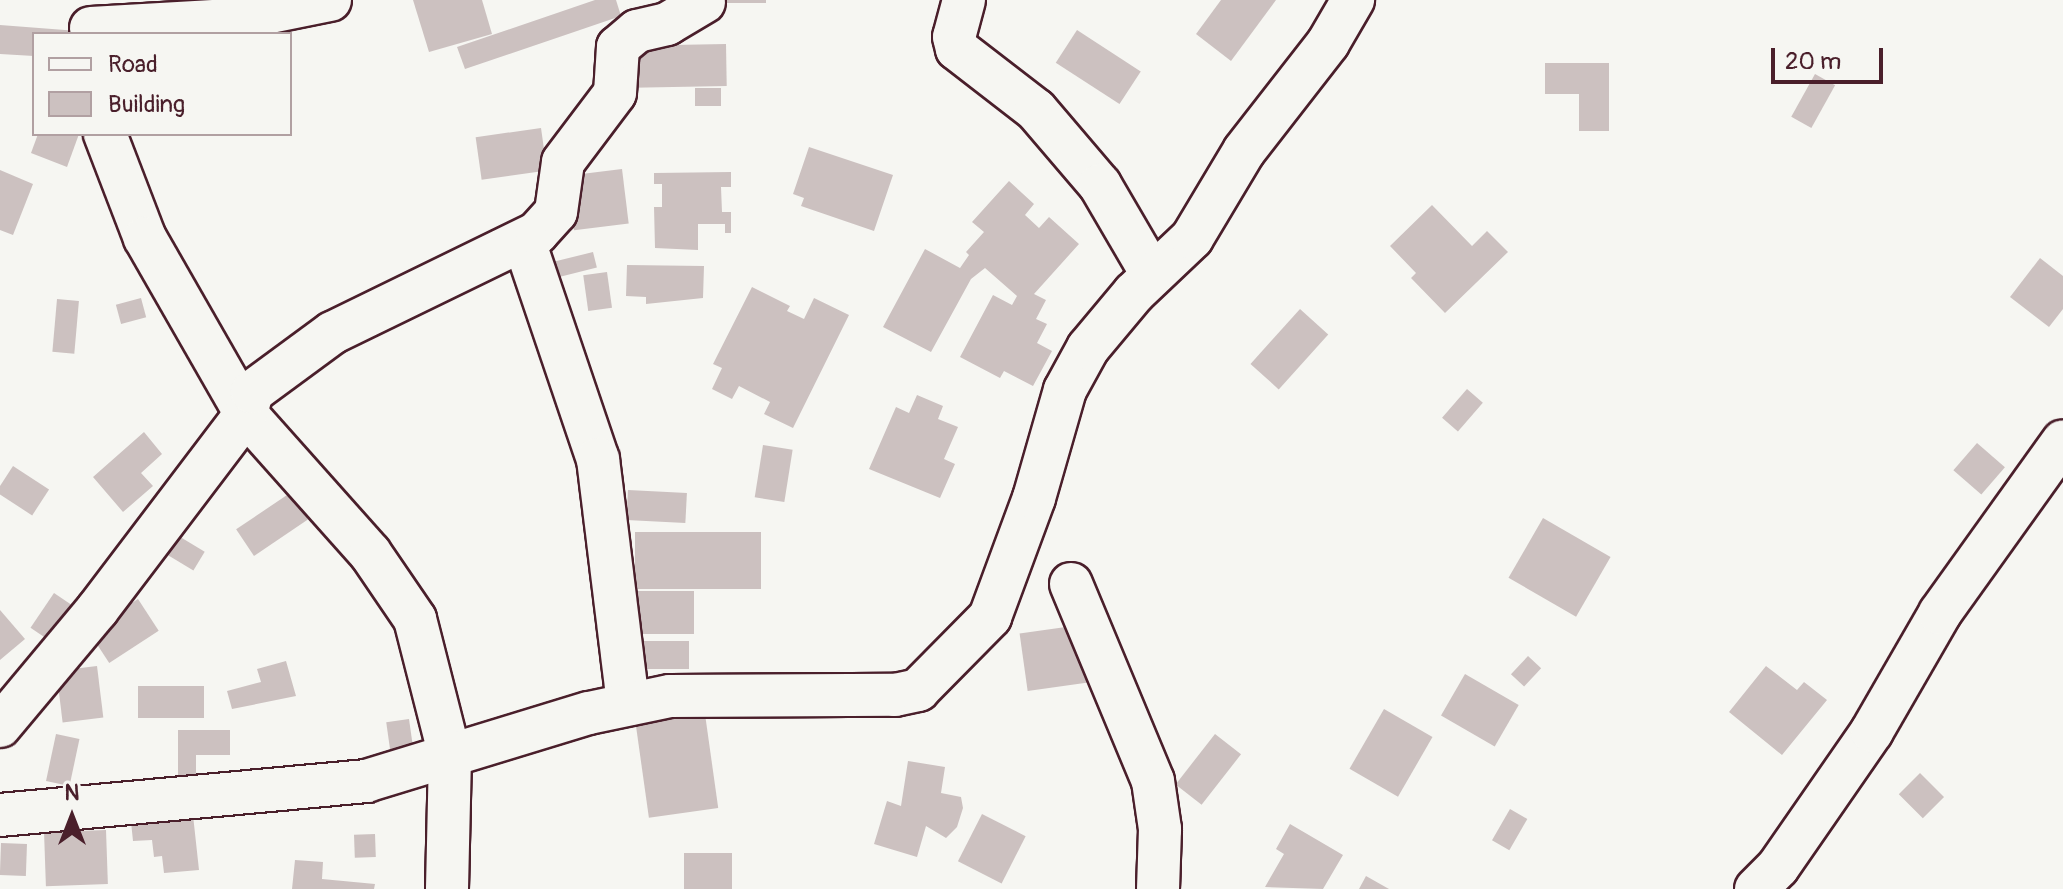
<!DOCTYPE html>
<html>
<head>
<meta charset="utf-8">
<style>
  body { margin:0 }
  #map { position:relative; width:2063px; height:889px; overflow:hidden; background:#f6f6f2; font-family:Pangolin,sans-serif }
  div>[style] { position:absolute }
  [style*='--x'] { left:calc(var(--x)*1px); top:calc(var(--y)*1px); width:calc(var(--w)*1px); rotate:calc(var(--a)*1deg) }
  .building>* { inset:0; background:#ccc1c0; transform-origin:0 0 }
  .roads { filter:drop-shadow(2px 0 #4a1f2b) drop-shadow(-2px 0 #4a1f2b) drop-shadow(0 2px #4a1f2b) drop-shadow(0 -2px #4a1f2b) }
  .minor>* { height:42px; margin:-21px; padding:0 21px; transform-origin:21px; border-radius:21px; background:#f6f6f2 }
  span { translate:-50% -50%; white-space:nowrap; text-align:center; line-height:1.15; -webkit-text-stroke:7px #f6f6f2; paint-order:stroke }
  .legend { position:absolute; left:32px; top:32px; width:260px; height:104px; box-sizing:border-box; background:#f6f6f2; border:2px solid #b1a0a2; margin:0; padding:10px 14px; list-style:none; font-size:24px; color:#4a1f2b }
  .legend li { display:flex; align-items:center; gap:16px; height:40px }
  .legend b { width:40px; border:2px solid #b1a0a2 }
  .north { position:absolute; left:32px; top:777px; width:80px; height:80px; -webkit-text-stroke:6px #f6f6f2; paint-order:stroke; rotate:0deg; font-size:22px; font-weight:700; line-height:32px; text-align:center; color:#4a1f2b }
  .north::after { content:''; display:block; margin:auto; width:28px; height:36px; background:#4a1f2b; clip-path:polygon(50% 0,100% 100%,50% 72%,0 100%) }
  .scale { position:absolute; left:1771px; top:48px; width:112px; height:36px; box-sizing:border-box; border:4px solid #4a1f2b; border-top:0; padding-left:10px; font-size:24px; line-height:28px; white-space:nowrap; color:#4a1f2b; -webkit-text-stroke:6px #f6f6f2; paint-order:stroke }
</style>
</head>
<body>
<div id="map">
  <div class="building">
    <div style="clip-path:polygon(413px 0,482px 0,492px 34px,429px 52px)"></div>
    <div style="clip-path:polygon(595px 0,616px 0,621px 16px,465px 69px,457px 47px)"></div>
    <div style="left:716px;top:0;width:50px;height:3px"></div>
    <div style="clip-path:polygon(1221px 0,1276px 0,1231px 61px,1196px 34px)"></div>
    <div style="clip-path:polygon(0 25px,78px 31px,78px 34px,34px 34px,34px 56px,0 54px)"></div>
    <div style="left:1077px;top:30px;width:76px;height:39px;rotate:33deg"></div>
    <div style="left:726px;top:44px;width:42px;height:94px;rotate:89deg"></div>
    <div style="clip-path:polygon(1545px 63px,1609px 63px,1609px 131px,1579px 131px,1579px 94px,1545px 94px)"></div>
    <div style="left:1815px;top:74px;width:23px;height:49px;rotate:29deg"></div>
    <div style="left:721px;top:88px;width:18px;height:26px;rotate:90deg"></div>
    <div style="left:541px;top:128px;width:43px;height:66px;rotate:82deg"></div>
    <div style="clip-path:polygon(38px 134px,79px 134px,67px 167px,31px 153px)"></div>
    <div style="clip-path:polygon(809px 147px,893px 175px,874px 231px,801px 206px,804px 198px,793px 194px)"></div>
    <div style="left:622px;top:169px;width:55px;height:55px;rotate:83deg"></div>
    <div style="clip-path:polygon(0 170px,33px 184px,13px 235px,0 230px)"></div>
    <div style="clip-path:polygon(731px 172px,731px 187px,721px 187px,722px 212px,731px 212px,731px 233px,725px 233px,725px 224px,698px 224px,698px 250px,655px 248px,654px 207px,662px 207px,662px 184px,654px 184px,654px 173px)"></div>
    <div style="clip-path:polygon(1009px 181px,1034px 204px,1025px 215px,1039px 228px,1049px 217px,1079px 244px,1034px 294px,1046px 300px,1036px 319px,1047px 324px,1037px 343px,1052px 351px,1033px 386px,1004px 371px,1000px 378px,960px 357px,993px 295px,1012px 305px,1017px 296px,985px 268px,971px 279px,931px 352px,883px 327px,925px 249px,960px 268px,969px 255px,966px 252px,984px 232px,972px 222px)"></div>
    <div style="clip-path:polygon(1432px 205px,1472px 246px,1487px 231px,1508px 252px,1445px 313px,1411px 278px,1416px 273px,1390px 246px)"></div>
    <div style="left:593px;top:252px;width:16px;height:48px;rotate:76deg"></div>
    <div style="clip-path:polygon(2040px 258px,2063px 276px,2063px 309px,2049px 327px,2010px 297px)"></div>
    <div style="clip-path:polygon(627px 265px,704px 266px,703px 298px,646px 304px,646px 297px,626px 296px)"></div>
    <div style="left:607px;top:272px;width:36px;height:24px;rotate:82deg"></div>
    <div style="clip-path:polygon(752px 287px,790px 306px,787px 311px,804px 319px,814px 298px,849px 315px,793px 428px,764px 414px,770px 402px,739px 386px,732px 399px,712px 389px,722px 368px,713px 364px)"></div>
    <div style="left:141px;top:298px;width:20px;height:26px;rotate:75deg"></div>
    <div style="left:57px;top:299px;width:22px;height:53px;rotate:5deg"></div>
    <div style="left:1300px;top:309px;width:38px;height:74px;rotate:42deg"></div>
    <div style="left:1467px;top:389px;width:21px;height:38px;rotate:41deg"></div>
    <div style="clip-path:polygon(917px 395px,943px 406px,938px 419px,958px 427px,944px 459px,955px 464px,940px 498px,869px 469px,896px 407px,909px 413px)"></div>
    <div style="clip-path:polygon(144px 432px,162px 454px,141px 473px,153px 486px,123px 512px,93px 477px)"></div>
    <div style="left:1977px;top:443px;width:37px;height:36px;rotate:41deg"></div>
    <div style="left:763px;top:445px;width:30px;height:53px;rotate:9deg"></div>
    <div style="left:13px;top:466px;width:43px;height:31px;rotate:33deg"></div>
    <div style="left:628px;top:490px;width:59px;height:30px;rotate:3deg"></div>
    <div style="left:290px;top:493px;width:32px;height:65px;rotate:56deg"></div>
    <div style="left:1543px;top:518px;width:78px;height:69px;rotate:30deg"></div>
    <div style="left:167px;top:529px;width:44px;height:22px;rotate:31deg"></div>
    <div style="left:761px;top:532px;width:57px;height:126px;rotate:90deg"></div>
    <div style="left:629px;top:591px;width:65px;height:43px"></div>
    <div style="left:54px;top:593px;width:25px;height:42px;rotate:34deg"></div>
    <div style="left:138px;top:599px;width:38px;height:59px;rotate:57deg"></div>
    <div style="clip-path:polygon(0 610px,25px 639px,0 660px)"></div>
    <div style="left:1080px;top:625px;width:58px;height:61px;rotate:82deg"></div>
    <div style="left:689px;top:641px;width:28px;height:47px;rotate:90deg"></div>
    <div style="left:1528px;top:656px;width:18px;height:25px;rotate:43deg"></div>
    <div style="clip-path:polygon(286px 661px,296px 696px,232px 709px,227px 691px,261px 682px,257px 669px)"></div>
    <div style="left:97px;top:666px;width:52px;height:41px;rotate:83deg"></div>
    <div style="clip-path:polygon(1766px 666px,1797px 690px,1804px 682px,1827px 700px,1782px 755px,1729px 712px)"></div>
    <div style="left:1465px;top:674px;width:62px;height:48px;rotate:30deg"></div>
    <div style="left:138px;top:686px;width:66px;height:32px"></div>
    <div style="left:1384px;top:709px;width:56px;height:69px;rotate:30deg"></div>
    <div style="left:705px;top:714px;width:95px;height:70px;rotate:82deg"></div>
    <div style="left:409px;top:719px;width:41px;height:23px;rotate:82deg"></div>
    <div style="clip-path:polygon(178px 730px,230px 730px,230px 755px,196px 755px,196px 787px,178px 787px)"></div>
    <div style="left:56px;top:734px;width:24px;height:48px;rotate:12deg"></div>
    <div style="left:1215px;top:734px;width:33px;height:64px;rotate:38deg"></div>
    <div style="clip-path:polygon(908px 761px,945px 767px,941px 793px,961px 797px,963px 808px,957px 827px,946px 838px,926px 826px,917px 857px,874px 844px,887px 801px,901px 806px)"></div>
    <div style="left:1920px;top:773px;width:34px;height:30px;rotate:45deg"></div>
    <div style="clip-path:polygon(192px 806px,199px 870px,164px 873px,162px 856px,154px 857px,152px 840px,133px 841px,130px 812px)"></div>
    <div style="left:1510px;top:809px;width:20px;height:36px;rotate:30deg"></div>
    <div style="left:982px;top:814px;width:49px;height:53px;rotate:27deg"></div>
    <div style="clip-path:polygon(1290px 824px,1343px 855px,1323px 889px,1265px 887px,1284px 854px,1276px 849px)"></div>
    <div style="left:106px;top:830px;width:54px;height:62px;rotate:88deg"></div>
    <div style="left:375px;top:834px;width:23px;height:21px;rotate:88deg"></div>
    <div style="left:1px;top:843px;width:26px;height:32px;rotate:2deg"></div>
    <div style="left:684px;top:853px;width:48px;height:36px"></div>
    <div style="clip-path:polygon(295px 860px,323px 862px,322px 879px,375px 884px,374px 889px,292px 889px)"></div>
    <div style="clip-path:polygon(1366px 876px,1389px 889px,1359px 889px)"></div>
  </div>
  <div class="roads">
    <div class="minor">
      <div style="--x:964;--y:0;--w:38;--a:105"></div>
      <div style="--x:954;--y:37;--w:12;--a:76"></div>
      <div style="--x:957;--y:49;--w:100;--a:37.7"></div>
      <div style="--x:1036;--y:110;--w:99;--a:49.5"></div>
      <div style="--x:1100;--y:185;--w:103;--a:59.7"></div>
      <div style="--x:91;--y:28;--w:140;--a:-3.3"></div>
      <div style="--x:231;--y:20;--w:101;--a:-11.4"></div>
      <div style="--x:105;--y:134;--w:111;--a:69"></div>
      <div style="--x:145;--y:238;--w:203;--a:60.2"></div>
      <div style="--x:246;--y:414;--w:186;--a:48.3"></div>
      <div style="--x:370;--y:553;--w:80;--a:55.7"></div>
      <div style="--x:415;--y:619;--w:141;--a:75.7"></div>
      <div style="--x:450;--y:756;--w:133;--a:91.3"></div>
      <div style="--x:524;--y:241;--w:230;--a:71.3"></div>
      <div style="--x:598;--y:459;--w:247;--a:83"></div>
      <div style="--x:1071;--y:584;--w:213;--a:67.4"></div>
      <div style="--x:1153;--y:781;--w:49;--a:81.7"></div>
      <div style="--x:1160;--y:829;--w:60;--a:91.9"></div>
      <div style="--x:0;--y:726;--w:151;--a:-50.1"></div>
      <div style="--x:97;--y:610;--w:246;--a:-52.8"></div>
      <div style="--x:246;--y:414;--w:23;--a:-75"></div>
      <div style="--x:252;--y:392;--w:99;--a:-36.4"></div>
      <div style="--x:332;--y:333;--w:228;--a:-26"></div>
      <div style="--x:537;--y:233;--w:28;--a:-48"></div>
      <div style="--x:556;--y:212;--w:50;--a:-82"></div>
      <div style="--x:563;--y:162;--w:86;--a:-53"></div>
      <div style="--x:615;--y:93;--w:46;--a:-86.3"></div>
      <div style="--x:618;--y:47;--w:25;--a:-40"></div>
      <div style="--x:637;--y:31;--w:31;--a:-13"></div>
      <div style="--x:667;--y:24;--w:43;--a:-30.7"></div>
      <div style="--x:0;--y:815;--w:368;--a:-5.3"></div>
      <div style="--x:366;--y:781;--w:233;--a:-17"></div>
      <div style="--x:589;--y:713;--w:83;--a:-11.9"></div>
      <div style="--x:670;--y:696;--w:225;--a:-0.3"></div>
      <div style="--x:895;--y:695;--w:24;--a:-12"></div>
      <div style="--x:918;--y:690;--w:103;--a:-45.4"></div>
      <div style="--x:990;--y:617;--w:127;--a:-69.7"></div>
      <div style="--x:1034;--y:498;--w:112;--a:-74"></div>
      <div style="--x:1065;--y:390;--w:48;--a:-61.3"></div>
      <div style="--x:1088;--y:348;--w:72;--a:-50.1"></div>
      <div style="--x:1134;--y:293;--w:80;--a:-43.5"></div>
      <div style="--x:1192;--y:238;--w:101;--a:-59.1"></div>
      <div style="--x:1244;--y:151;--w:137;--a:-52.1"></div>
      <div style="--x:1328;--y:43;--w:50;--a:-59.8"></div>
      <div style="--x:1756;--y:889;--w:31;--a:-45"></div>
      <div style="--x:1778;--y:867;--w:165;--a:-55.3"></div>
      <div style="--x:1872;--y:731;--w:136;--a:-60"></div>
      <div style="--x:1940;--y:613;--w:211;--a:-54.4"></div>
    </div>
  </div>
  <ul class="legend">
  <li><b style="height:10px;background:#f6f6f2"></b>Road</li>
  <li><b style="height:22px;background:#ccc1c0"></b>Building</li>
  </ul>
  <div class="north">N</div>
  <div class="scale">20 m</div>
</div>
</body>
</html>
